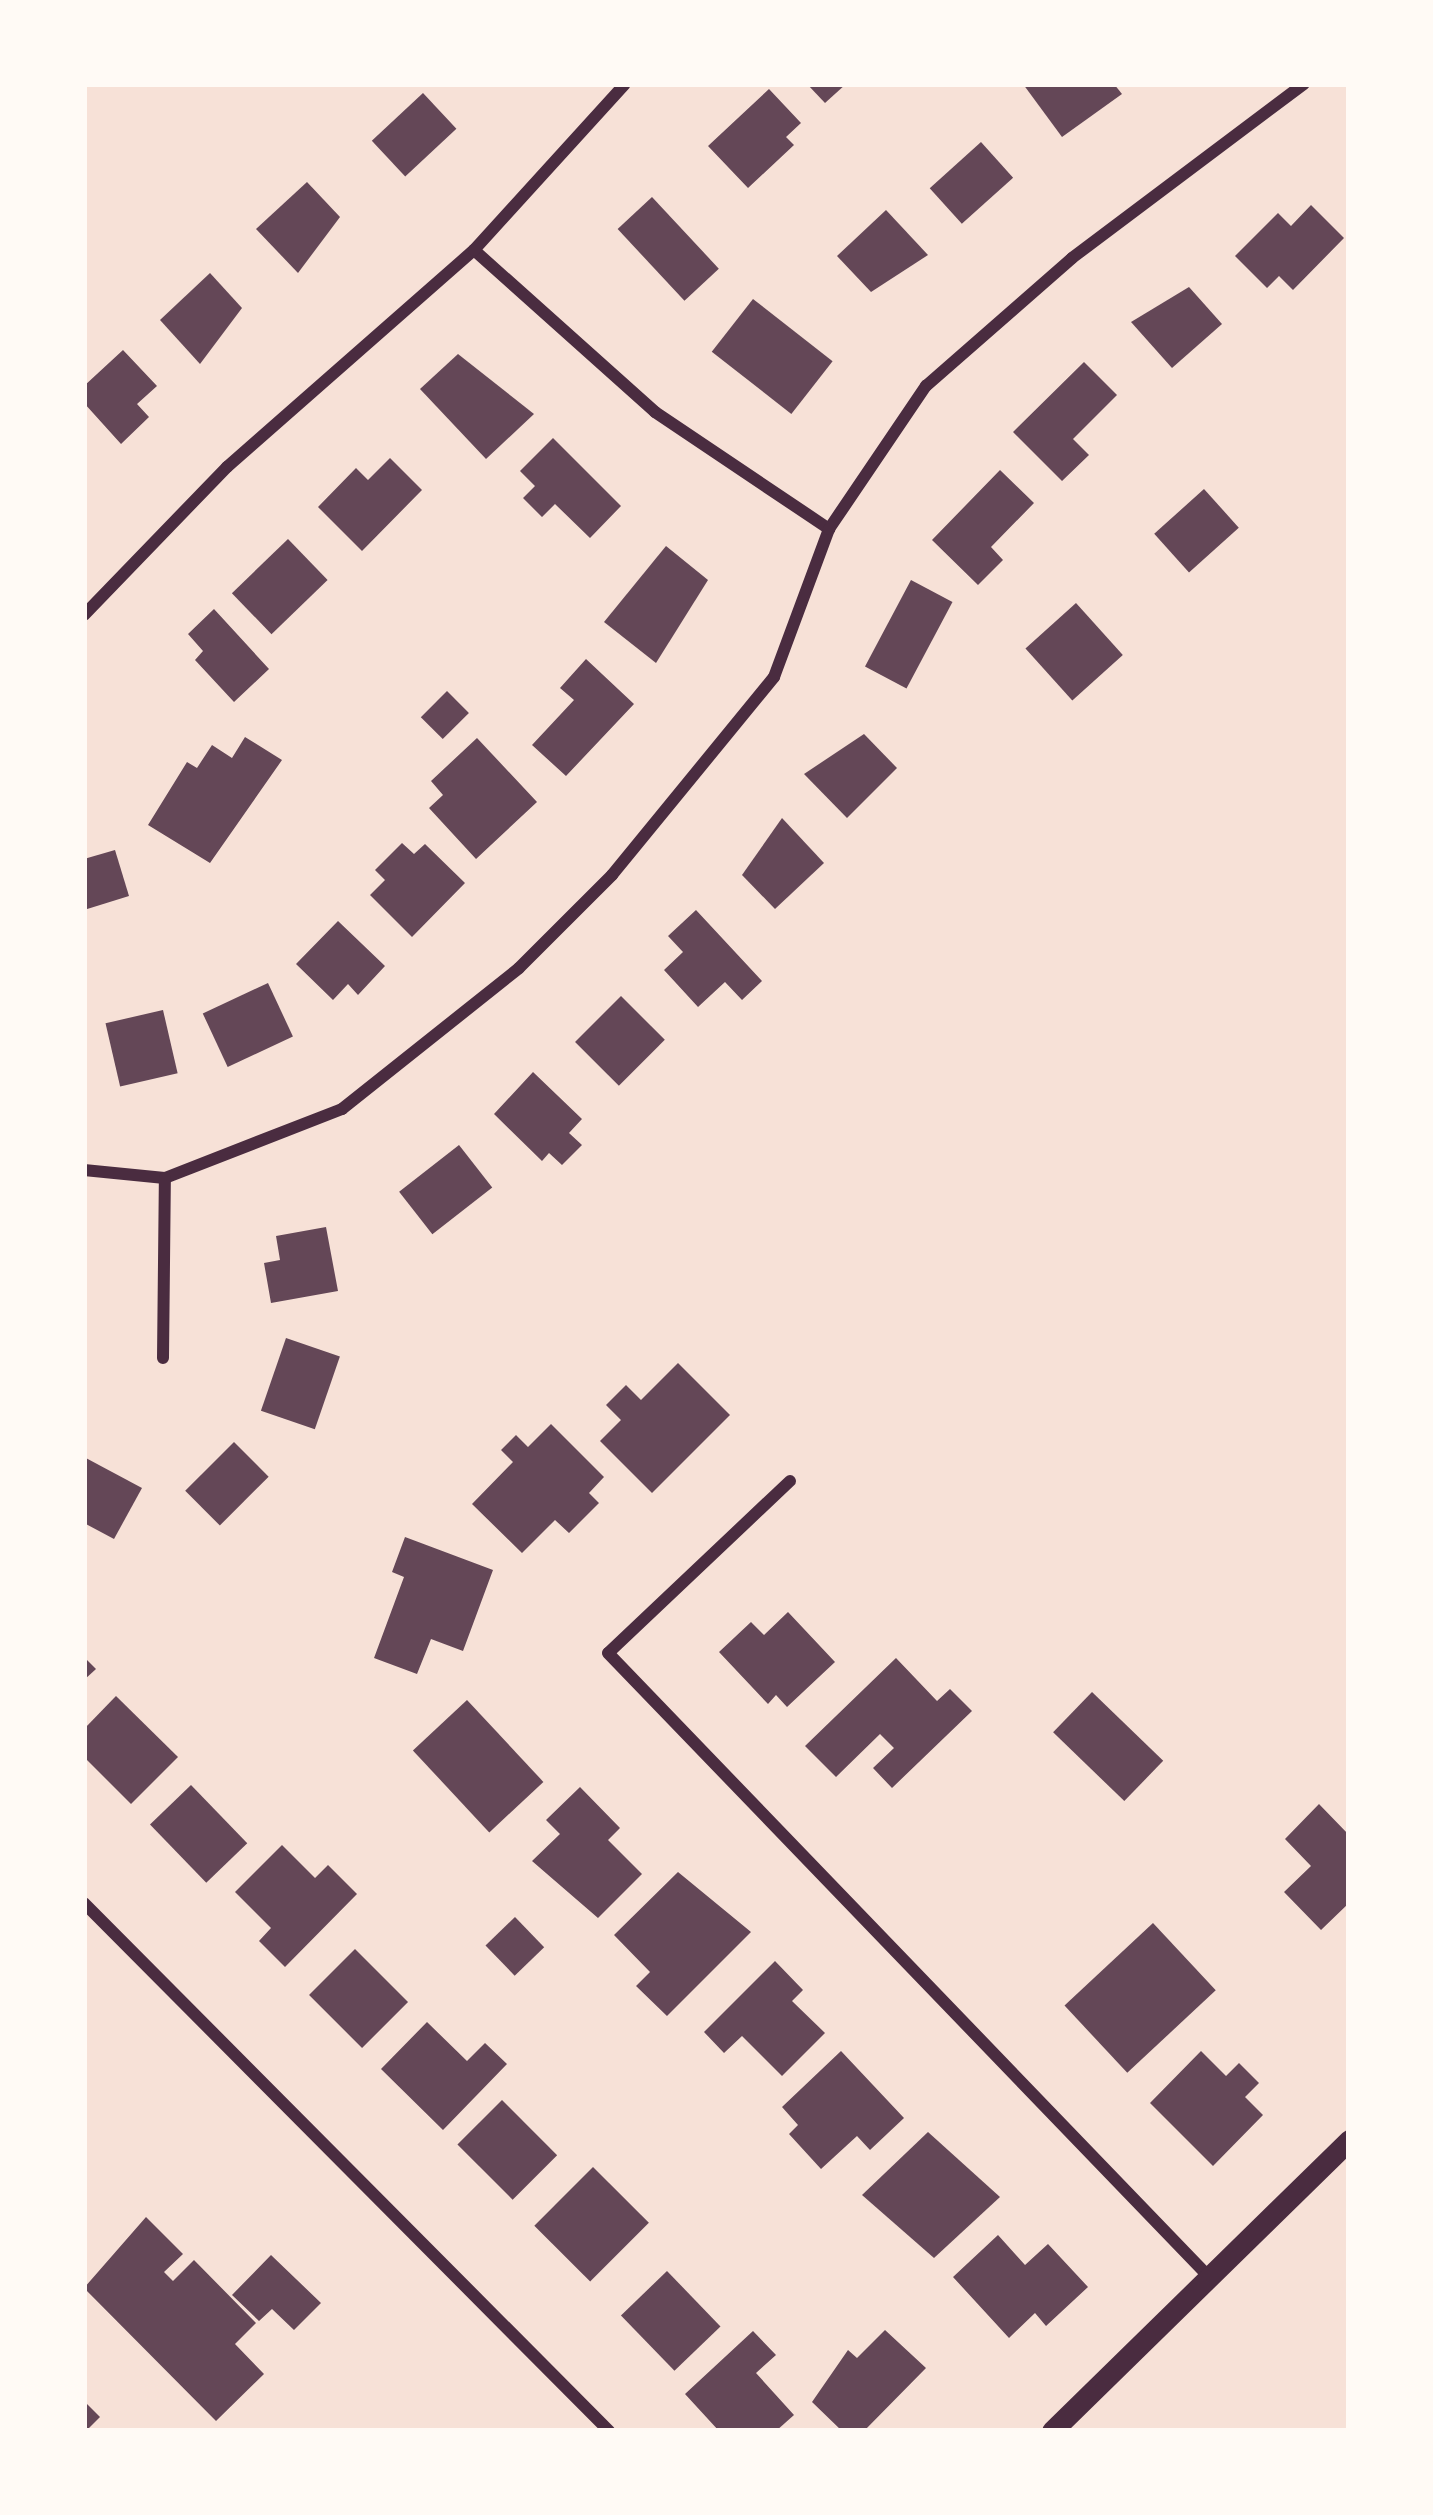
<!DOCTYPE html>
<html>
<head>
<meta charset="utf-8">
<style>
  body { margin:0 }
  #map { position:relative; width:1433px; height:2515px; overflow:hidden; background:#f7e1d7; font-family:"Public Sans",sans-serif }
  div>[style] { position:absolute }
  [style*='--x'] { left:calc(var(--x)*1px); top:calc(var(--y)*1px); width:calc(var(--w)*1px); rotate:calc(var(--a)*1deg) }
  .building>* { inset:0; background:#644757; transform-origin:0 0 }
  .minor>* { height:12px; margin:-6px; padding:0 6px; transform-origin:6px; border-radius:6px; background:#4a2c40 }
  .tertiary>* { height:21px; margin:-10.5px; padding:0 10.5px; transform-origin:10.5px; border-radius:10.5px; background:#4a2c40 }
  span { translate:-50% -50%; white-space:nowrap; text-align:center; line-height:1.15; -webkit-text-stroke:9px #fffaf5; paint-order:stroke }
  .frame { position:absolute; inset:0; border:87px solid #fffaf5; pointer-events:none }
</style>
</head>
<body>
<div id="map">
  <div class="building">
    <div style="clip-path:polygon(807px 84px,846px 84px,825px 103px)"></div>
    <div style="clip-path:polygon(1023px 84px,1114px 84px,1122px 94px,1062px 137px)"></div>
    <div style="clip-path:polygon(769px 89px,801px 123px,786px 137px,794px 145px,748px 188px,708px 146px)"></div>
    <div style="left:423px;top:93px;width:49px;height:70px;rotate:47deg"></div>
    <div style="left:981px;top:142px;width:48px;height:69px;rotate:48deg"></div>
    <div style="clip-path:polygon(307px 182px,340px 217px,298px 273px,256px 229px)"></div>
    <div style="left:652px;top:197px;width:98px;height:47px;rotate:47deg"></div>
    <div style="clip-path:polygon(1311px 205px,1344px 238px,1293px 290px,1279px 276px,1267px 288px,1235px 256px,1278px 213px,1291px 226px)"></div>
    <div style="clip-path:polygon(886px 210px,928px 255px,871px 292px,837px 256px)"></div>
    <div style="clip-path:polygon(210px 273px,242px 308px,200px 364px,160px 320px)"></div>
    <div style="clip-path:polygon(1189px 287px,1222px 324px,1172px 368px,1131px 322px)"></div>
    <div style="left:753px;top:299px;width:101px;height:67px;rotate:38deg"></div>
    <div style="clip-path:polygon(123px 350px,157px 386px,137px 404px,149px 417px,121px 444px,84px 403px,84px 386px)"></div>
    <div style="clip-path:polygon(458px 354px,534px 414px,486px 459px,420px 389px)"></div>
    <div style="clip-path:polygon(1084px 362px,1117px 395px,1073px 439px,1089px 455px,1062px 481px,1013px 432px)"></div>
    <div style="clip-path:polygon(553px 438px,621px 506px,590px 538px,555px 504px,542px 517px,523px 498px,535px 486px,520px 471px)"></div>
    <div style="clip-path:polygon(390px 458px,422px 490px,362px 551px,318px 507px,356px 468px,368px 480px)"></div>
    <div style="clip-path:polygon(1000px 470px,1034px 503px,991px 547px,1003px 560px,978px 585px,932px 540px)"></div>
    <div style="left:1204px;top:489px;width:52px;height:67px;rotate:48deg"></div>
    <div style="left:288px;top:539px;width:57px;height:78px;rotate:46deg"></div>
    <div style="clip-path:polygon(666px 546px,708px 580px,656px 663px,604px 622px)"></div>
    <div style="left:911px;top:580px;width:47px;height:98px;rotate:28deg"></div>
    <div style="left:1076px;top:603px;width:70px;height:68px;rotate:48deg"></div>
    <div style="clip-path:polygon(214px 609px,269px 669px,234px 702px,195px 660px,203px 651px,188px 634px)"></div>
    <div style="clip-path:polygon(586px 659px,634px 704px,566px 776px,532px 745px,574px 700px,560px 688px)"></div>
    <div style="left:447px;top:691px;width:31px;height:37px;rotate:45deg"></div>
    <div style="clip-path:polygon(864px 734px,897px 768px,847px 818px,804px 774px)"></div>
    <div style="clip-path:polygon(245px 737px,282px 760px,210px 863px,148px 825px,187px 762px,197px 768px,212px 745px,232px 758px)"></div>
    <div style="clip-path:polygon(477px 738px,537px 802px,476px 859px,429px 808px,443px 795px,431px 781px)"></div>
    <div style="clip-path:polygon(782px 818px,824px 863px,775px 909px,742px 875px)"></div>
    <div style="clip-path:polygon(402px 843px,414px 854px,425px 844px,465px 883px,412px 937px,370px 895px,385px 880px,375px 870px)"></div>
    <div style="clip-path:polygon(115px 850px,129px 896px,84px 910px,84px 859px)"></div>
    <div style="clip-path:polygon(696px 910px,762px 981px,742px 1000px,725px 982px,698px 1007px,664px 970px,683px 952px,668px 936px)"></div>
    <div style="clip-path:polygon(338px 921px,385px 966px,358px 995px,348px 984px,333px 1000px,296px 964px)"></div>
    <div style="left:268px;top:983px;width:59px;height:72px;rotate:65deg"></div>
    <div style="left:621px;top:996px;width:62px;height:65px;rotate:45deg"></div>
    <div style="left:163px;top:1010px;width:65px;height:59px;rotate:77deg"></div>
    <div style="clip-path:polygon(533px 1072px,582px 1119px,569px 1133px,582px 1145px,562px 1165px,549px 1153px,542px 1161px,494px 1114px)"></div>
    <div style="left:459px;top:1145px;width:54px;height:76px;rotate:52deg"></div>
    <div style="clip-path:polygon(326px 1227px,338px 1291px,271px 1303px,264px 1263px,280px 1260px,276px 1236px)"></div>
    <div style="left:286px;top:1338px;width:57px;height:77px;rotate:19deg"></div>
    <div style="clip-path:polygon(678px 1363px,730px 1415px,652px 1493px,600px 1441px,621px 1420px,606px 1405px,626px 1385px,641px 1400px)"></div>
    <div style="clip-path:polygon(551px 1424px,604px 1477px,589px 1493px,599px 1503px,569px 1533px,555px 1520px,522px 1553px,472px 1504px,513px 1462px,501px 1450px,516px 1435px,528px 1447px)"></div>
    <div style="left:234px;top:1442px;width:49px;height:69px;rotate:45deg"></div>
    <div style="clip-path:polygon(84px 1457px,142px 1488px,114px 1539px,84px 1523px)"></div>
    <div style="clip-path:polygon(405px 1537px,493px 1570px,463px 1651px,431px 1639px,417px 1674px,374px 1658px,404px 1577px,392px 1572px)"></div>
    <div style="clip-path:polygon(788px 1612px,835px 1662px,787px 1707px,776px 1695px,768px 1704px,719px 1652px,751px 1622px,764px 1635px)"></div>
    <div style="clip-path:polygon(84px 1657px,96px 1669px,84px 1680px)"></div>
    <div style="clip-path:polygon(896px 1658px,937px 1701px,950px 1689px,972px 1711px,892px 1788px,873px 1768px,894px 1748px,880px 1734px,836px 1777px,805px 1746px)"></div>
    <div style="left:1092px;top:1692px;width:99px;height:56px;rotate:44deg"></div>
    <div style="clip-path:polygon(116px 1696px,178px 1757px,131px 1804px,84px 1757px,84px 1729px)"></div>
    <div style="left:467px;top:1700px;width:112px;height:74px;rotate:47deg"></div>
    <div style="left:191px;top:1785px;width:81px;height:57px;rotate:46deg"></div>
    <div style="clip-path:polygon(580px 1787px,620px 1828px,608px 1840px,642px 1874px,598px 1918px,532px 1861px,560px 1834px,546px 1820px)"></div>
    <div style="clip-path:polygon(1319px 1804px,1349px 1835px,1349px 1903px,1321px 1930px,1284px 1892px,1311px 1866px,1285px 1839px)"></div>
    <div style="clip-path:polygon(282px 1845px,315px 1878px,328px 1865px,357px 1894px,285px 1967px,259px 1941px,271px 1928px,235px 1892px)"></div>
    <div style="clip-path:polygon(678px 1872px,751px 1932px,667px 2016px,636px 1986px,650px 1972px,614px 1935px)"></div>
    <div style="left:515px;top:1917px;width:42px;height:41px;rotate:46deg"></div>
    <div style="left:1153px;top:1923px;width:92px;height:121px;rotate:47deg"></div>
    <div style="left:355px;top:1949px;width:75px;height:65px;rotate:45deg"></div>
    <div style="clip-path:polygon(775px 1961px,803px 1990px,792px 2001px,825px 2033px,782px 2076px,742px 2036px,724px 2053px,704px 2032px)"></div>
    <div style="clip-path:polygon(427px 2022px,467px 2061px,485px 2043px,507px 2064px,443px 2130px,381px 2069px)"></div>
    <div style="clip-path:polygon(841px 2051px,904px 2118px,870px 2150px,857px 2136px,821px 2169px,789px 2134px,798px 2125px,782px 2107px)"></div>
    <div style="clip-path:polygon(1201px 2051px,1226px 2076px,1239px 2063px,1259px 2083px,1245px 2097px,1263px 2115px,1213px 2166px,1150px 2103px)"></div>
    <div style="left:502px;top:2100px;width:78px;height:63px;rotate:45deg"></div>
    <div style="clip-path:polygon(928px 2132px,1000px 2197px,934px 2258px,862px 2195px)"></div>
    <div style="left:593px;top:2167px;width:79px;height:83px;rotate:45deg"></div>
    <div style="clip-path:polygon(146px 2217px,183px 2254px,164px 2272px,173px 2281px,194px 2260px,256px 2323px,235px 2344px,264px 2374px,216px 2421px,84px 2288px)"></div>
    <div style="clip-path:polygon(998px 2235px,1025px 2265px,1048px 2244px,1088px 2287px,1046px 2326px,1035px 2313px,1009px 2338px,953px 2277px)"></div>
    <div style="clip-path:polygon(271px 2255px,321px 2303px,294px 2330px,272px 2309px,259px 2321px,232px 2295px)"></div>
    <div style="left:667px;top:2271px;width:77px;height:64px;rotate:46deg"></div>
    <div style="clip-path:polygon(885px 2330px,926px 2368px,864px 2431px,842px 2431px,812px 2402px,848px 2350px,857px 2358px)"></div>
    <div style="clip-path:polygon(753px 2331px,776px 2355px,756px 2373px,794px 2415px,776px 2431px,719px 2431px,685px 2394px)"></div>
    <div style="clip-path:polygon(84px 2401px,100px 2417px,86px 2431px,84px 2431px)"></div>
  </div>
  <div class="minor">
    <div style="--x:474;--y:250;--w:243;--a:41.8"></div>
    <div style="--x:655;--y:412;--w:210;--a:33.9"></div>
    <div style="--x:84;--y:615;--w:206;--a:-46"></div>
    <div style="--x:227;--y:467;--w:329;--a:-41.3"></div>
    <div style="--x:474;--y:250;--w:224;--a:-47.7"></div>
    <div style="--x:84;--y:1170;--w:81;--a:5.6"></div>
    <div style="--x:165;--y:1178;--w:190;--a:-21.3"></div>
    <div style="--x:342;--y:1109;--w:226;--a:-38.5"></div>
    <div style="--x:519;--y:968;--w:132;--a:-45"></div>
    <div style="--x:612;--y:875;--w:256;--a:-50.7"></div>
    <div style="--x:774;--y:677;--w:158;--a:-69.6"></div>
    <div style="--x:829;--y:529;--w:173;--a:-55.9"></div>
    <div style="--x:926;--y:386;--w:194;--a:-41.2"></div>
    <div style="--x:1072;--y:258;--w:290;--a:-36.9"></div>
    <div style="--x:163;--y:1358;--w:180;--a:-89.4"></div>
    <div style="--x:790;--y:1481;--w:250;--a:136.6"></div>
    <div style="--x:608;--y:1653;--w:868;--a:46.07"></div>
    <div style="--x:84;--y:1903;--w:745;--a:45.16"></div>
  </div>
  <div class="tertiary">
    <div style="--x:1052;--y:2431;--w:416;--a:-44.4"></div>
  </div>
  <div class="frame"></div>
</div>
</body>
</html>
